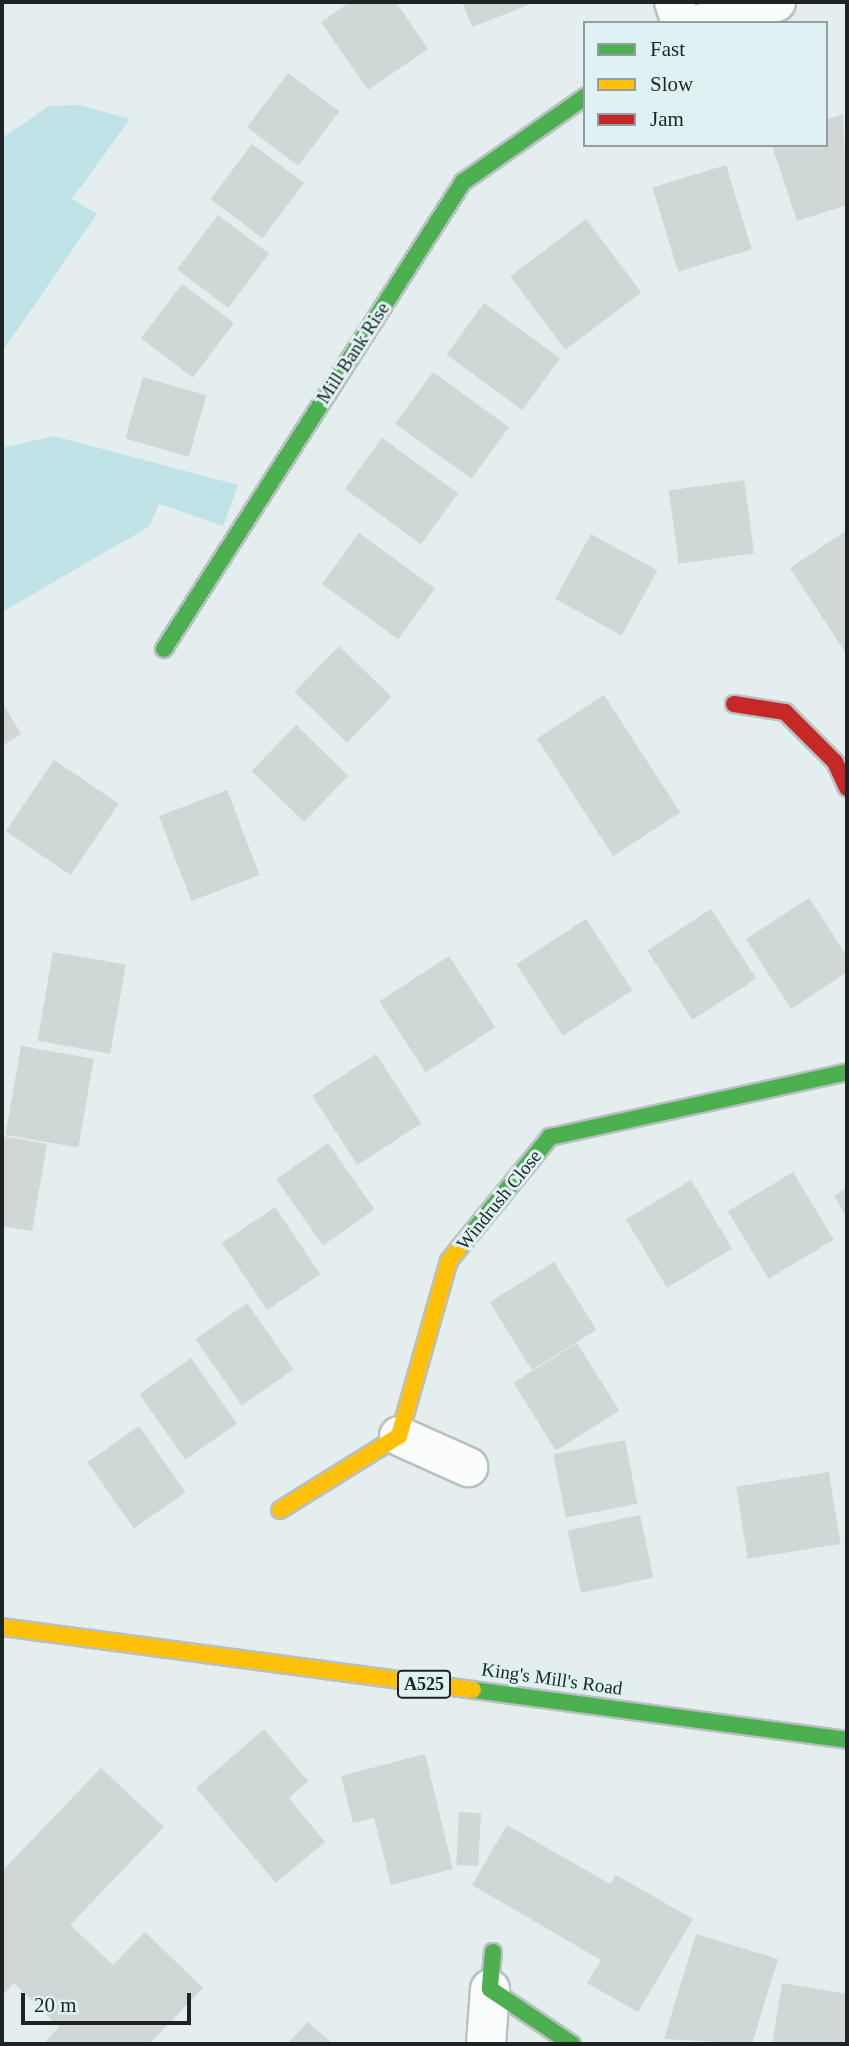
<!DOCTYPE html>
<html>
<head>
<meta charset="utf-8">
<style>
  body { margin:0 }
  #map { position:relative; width:849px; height:2046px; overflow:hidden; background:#e4eeee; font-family:"Times New Roman",serif }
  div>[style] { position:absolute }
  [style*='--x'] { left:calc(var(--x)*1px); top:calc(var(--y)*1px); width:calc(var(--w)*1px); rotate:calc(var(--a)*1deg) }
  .green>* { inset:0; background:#c0e3e7 }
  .building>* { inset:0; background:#cfd7d7; transform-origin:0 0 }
  .roads { filter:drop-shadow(2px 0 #b9c0c1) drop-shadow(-2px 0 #b9c0c1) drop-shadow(0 2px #b9c0c1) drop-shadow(0 -2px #b9c0c1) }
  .street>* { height:38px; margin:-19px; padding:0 19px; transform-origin:19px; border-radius:19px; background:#fbfcfc }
  .fast>* { height:16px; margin:-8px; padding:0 8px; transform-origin:8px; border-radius:8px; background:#4caf50 }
  .slow>* { height:16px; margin:-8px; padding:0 8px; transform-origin:8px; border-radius:8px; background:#ffc107 }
  .jam>* { height:16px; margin:-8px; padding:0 8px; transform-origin:8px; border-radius:8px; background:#c62828 }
  span { translate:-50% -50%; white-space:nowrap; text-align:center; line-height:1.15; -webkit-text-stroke:6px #dff1f3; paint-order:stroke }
  .shield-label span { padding:2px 5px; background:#dff1f3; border:2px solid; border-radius:5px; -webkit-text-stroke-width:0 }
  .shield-label { font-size:18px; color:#1e2425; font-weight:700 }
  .street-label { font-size:19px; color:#1e2425 }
  .frame { position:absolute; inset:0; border:4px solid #1e2425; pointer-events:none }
  .legend { position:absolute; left:583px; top:21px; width:245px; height:126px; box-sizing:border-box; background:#dff1f3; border:2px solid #929fa1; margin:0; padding:9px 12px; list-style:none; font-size:21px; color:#1e2425 }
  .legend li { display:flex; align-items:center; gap:14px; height:35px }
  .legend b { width:35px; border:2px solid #929fa1 }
  .scale { position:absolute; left:21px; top:1993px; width:170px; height:32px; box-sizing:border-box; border:4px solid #1e2425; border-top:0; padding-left:9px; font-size:21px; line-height:24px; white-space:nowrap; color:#1e2425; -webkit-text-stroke:5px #dff1f3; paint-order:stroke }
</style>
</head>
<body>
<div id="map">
  <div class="green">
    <div style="clip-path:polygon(79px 105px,130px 119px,72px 199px,97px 214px,2px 352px,2px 138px,49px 106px)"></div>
    <div style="clip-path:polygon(54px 436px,238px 485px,223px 526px,159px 504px,150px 526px,2px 612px,2px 448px)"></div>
  </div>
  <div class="building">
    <div style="clip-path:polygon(350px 2px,396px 2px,428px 49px,368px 90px,321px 22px)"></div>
    <div style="clip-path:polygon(462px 2px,536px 2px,472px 27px)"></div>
    <div style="left:288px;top:73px;width:64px;height:68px;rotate:37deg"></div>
    <div style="clip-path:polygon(843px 114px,847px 205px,797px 221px,772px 145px,826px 145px,826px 120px)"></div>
    <div style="left:252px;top:144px;width:65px;height:69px;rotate:37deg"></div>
    <div style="left:726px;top:165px;width:88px;height:77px;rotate:73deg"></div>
    <div style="left:218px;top:215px;width:64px;height:68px;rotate:37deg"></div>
    <div style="left:586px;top:219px;width:92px;height:95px;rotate:53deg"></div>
    <div style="left:182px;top:284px;width:65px;height:68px;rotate:37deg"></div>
    <div style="left:484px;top:303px;width:94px;height:64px;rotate:36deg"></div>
    <div style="left:433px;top:372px;width:94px;height:64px;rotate:36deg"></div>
    <div style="left:143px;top:377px;width:66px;height:64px;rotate:16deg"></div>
    <div style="left:382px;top:438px;width:94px;height:63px;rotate:36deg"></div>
    <div style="left:744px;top:480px;width:74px;height:76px;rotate:82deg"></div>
    <div style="clip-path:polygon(847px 530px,847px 655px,790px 568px)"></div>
    <div style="left:359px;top:533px;width:94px;height:63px;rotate:36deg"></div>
    <div style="left:591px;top:534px;width:76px;height:74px;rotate:29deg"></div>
    <div style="left:339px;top:646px;width:73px;height:64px;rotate:44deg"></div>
    <div style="left:604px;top:695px;width:140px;height:80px;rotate:57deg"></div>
    <div style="clip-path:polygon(2px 702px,21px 734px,2px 746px)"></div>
    <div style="left:296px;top:725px;width:73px;height:64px;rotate:44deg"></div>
    <div style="left:54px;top:760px;width:78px;height:86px;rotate:34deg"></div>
    <div style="left:227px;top:790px;width:91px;height:73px;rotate:69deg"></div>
    <div style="clip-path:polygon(809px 898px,847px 956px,847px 972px,791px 1009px,746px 939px)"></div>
    <div style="left:711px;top:909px;width:83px;height:76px;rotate:57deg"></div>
    <div style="left:586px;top:919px;width:85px;height:83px;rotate:57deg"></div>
    <div style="left:53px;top:952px;width:74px;height:90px;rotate:10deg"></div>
    <div style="left:449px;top:956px;width:85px;height:83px;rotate:57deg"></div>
    <div style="left:21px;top:1046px;width:74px;height:90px;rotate:10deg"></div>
    <div style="left:376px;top:1054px;width:83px;height:76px;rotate:57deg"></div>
    <div style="clip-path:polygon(2px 1136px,47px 1144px,32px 1231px,2px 1226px)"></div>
    <div style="left:328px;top:1143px;width:81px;height:63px;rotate:55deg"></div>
    <div style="left:793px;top:1172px;width:79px;height:76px;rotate:59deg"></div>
    <div style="left:691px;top:1180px;width:80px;height:76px;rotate:59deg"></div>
    <div style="clip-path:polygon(847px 1187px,847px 1218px,834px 1196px)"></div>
    <div style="left:275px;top:1207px;width:81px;height:64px;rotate:56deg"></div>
    <div style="left:554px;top:1262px;width:80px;height:76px;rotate:58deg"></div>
    <div style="left:247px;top:1303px;width:81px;height:63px;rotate:55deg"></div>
    <div style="left:577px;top:1343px;width:80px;height:75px;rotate:58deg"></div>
    <div style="left:191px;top:1358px;width:80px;height:63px;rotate:55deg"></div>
    <div style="left:139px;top:1426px;width:81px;height:63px;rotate:55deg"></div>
    <div style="left:625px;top:1440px;width:65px;height:73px;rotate:79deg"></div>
    <div style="left:829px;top:1472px;width:73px;height:94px;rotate:81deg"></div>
    <div style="left:640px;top:1515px;width:64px;height:74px;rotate:78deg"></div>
    <div style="clip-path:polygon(264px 1729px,308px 1781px,289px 1798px,325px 1842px,276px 1883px,196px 1788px)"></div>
    <div style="clip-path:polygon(425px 1754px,453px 1869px,391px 1885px,374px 1818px,353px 1823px,341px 1776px)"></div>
    <div style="clip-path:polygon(101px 1768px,164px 1827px,70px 1925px,113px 1965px,145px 1932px,203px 1988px,149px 2044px,43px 2044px,59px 2027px,14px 1983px,2px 1996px,2px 1871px)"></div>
    <div style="left:459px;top:1812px;width:22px;height:53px;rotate:3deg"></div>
    <div style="clip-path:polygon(507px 1825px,610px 1884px,616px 1875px,693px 1919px,638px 2012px,587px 1983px,601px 1960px,472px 1885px)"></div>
    <div style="clip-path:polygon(696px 1934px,778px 1959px,752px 2044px,664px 2039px)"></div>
    <div style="clip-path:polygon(782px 1983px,847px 1994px,847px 2044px,772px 2044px)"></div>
    <div style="clip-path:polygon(308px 2022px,333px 2044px,287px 2044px)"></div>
  </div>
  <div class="roads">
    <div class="street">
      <div style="--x:674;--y:2;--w:22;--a:72"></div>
      <div style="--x:703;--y:23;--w:76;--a:-16"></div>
      <div style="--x:399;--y:1436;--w:76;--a:24.2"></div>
      <div style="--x:486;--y:2044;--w:55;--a:-85.8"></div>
    </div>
    <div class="fast">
      <div style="--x:164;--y:649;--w:555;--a:-57.37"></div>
      <div style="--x:463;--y:182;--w:149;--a:-34.9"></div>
      <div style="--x:460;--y:1247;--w:142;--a:-50.7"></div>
      <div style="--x:550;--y:1137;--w:304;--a:-12.3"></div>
      <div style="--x:473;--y:1690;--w:377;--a:7.6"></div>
      <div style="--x:493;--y:1952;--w:37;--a:95"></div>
      <div style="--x:490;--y:1989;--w:99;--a:33.9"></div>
    </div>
    <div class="slow">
      <div style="--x:280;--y:1510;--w:140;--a:-31.9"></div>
      <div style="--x:399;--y:1436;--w:182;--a:-74.1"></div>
      <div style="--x:449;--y:1261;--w:18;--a:-52"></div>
      <div style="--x:2;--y:1627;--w:475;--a:7.6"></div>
    </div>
    <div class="jam">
      <div style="--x:734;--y:704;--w:52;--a:8.9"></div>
      <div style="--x:785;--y:712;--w:71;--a:45"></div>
      <div style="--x:835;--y:762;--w:29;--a:65"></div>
    </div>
  </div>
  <div class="shield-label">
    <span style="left:424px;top:1684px">A525</span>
  </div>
  <div class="street-label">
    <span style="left:353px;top:353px;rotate:-57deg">Mill Bank Rise</span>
    <span style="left:499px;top:1200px;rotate:-51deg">Windrush Close</span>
    <span style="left:552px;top:1679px;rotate:8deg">King's Mill's Road</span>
  </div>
  <div class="frame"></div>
  <ul class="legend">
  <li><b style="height:9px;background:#4caf50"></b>Fast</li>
  <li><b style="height:9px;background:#ffc107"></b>Slow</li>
  <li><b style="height:9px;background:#c62828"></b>Jam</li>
  </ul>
  <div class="scale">20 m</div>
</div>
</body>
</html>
